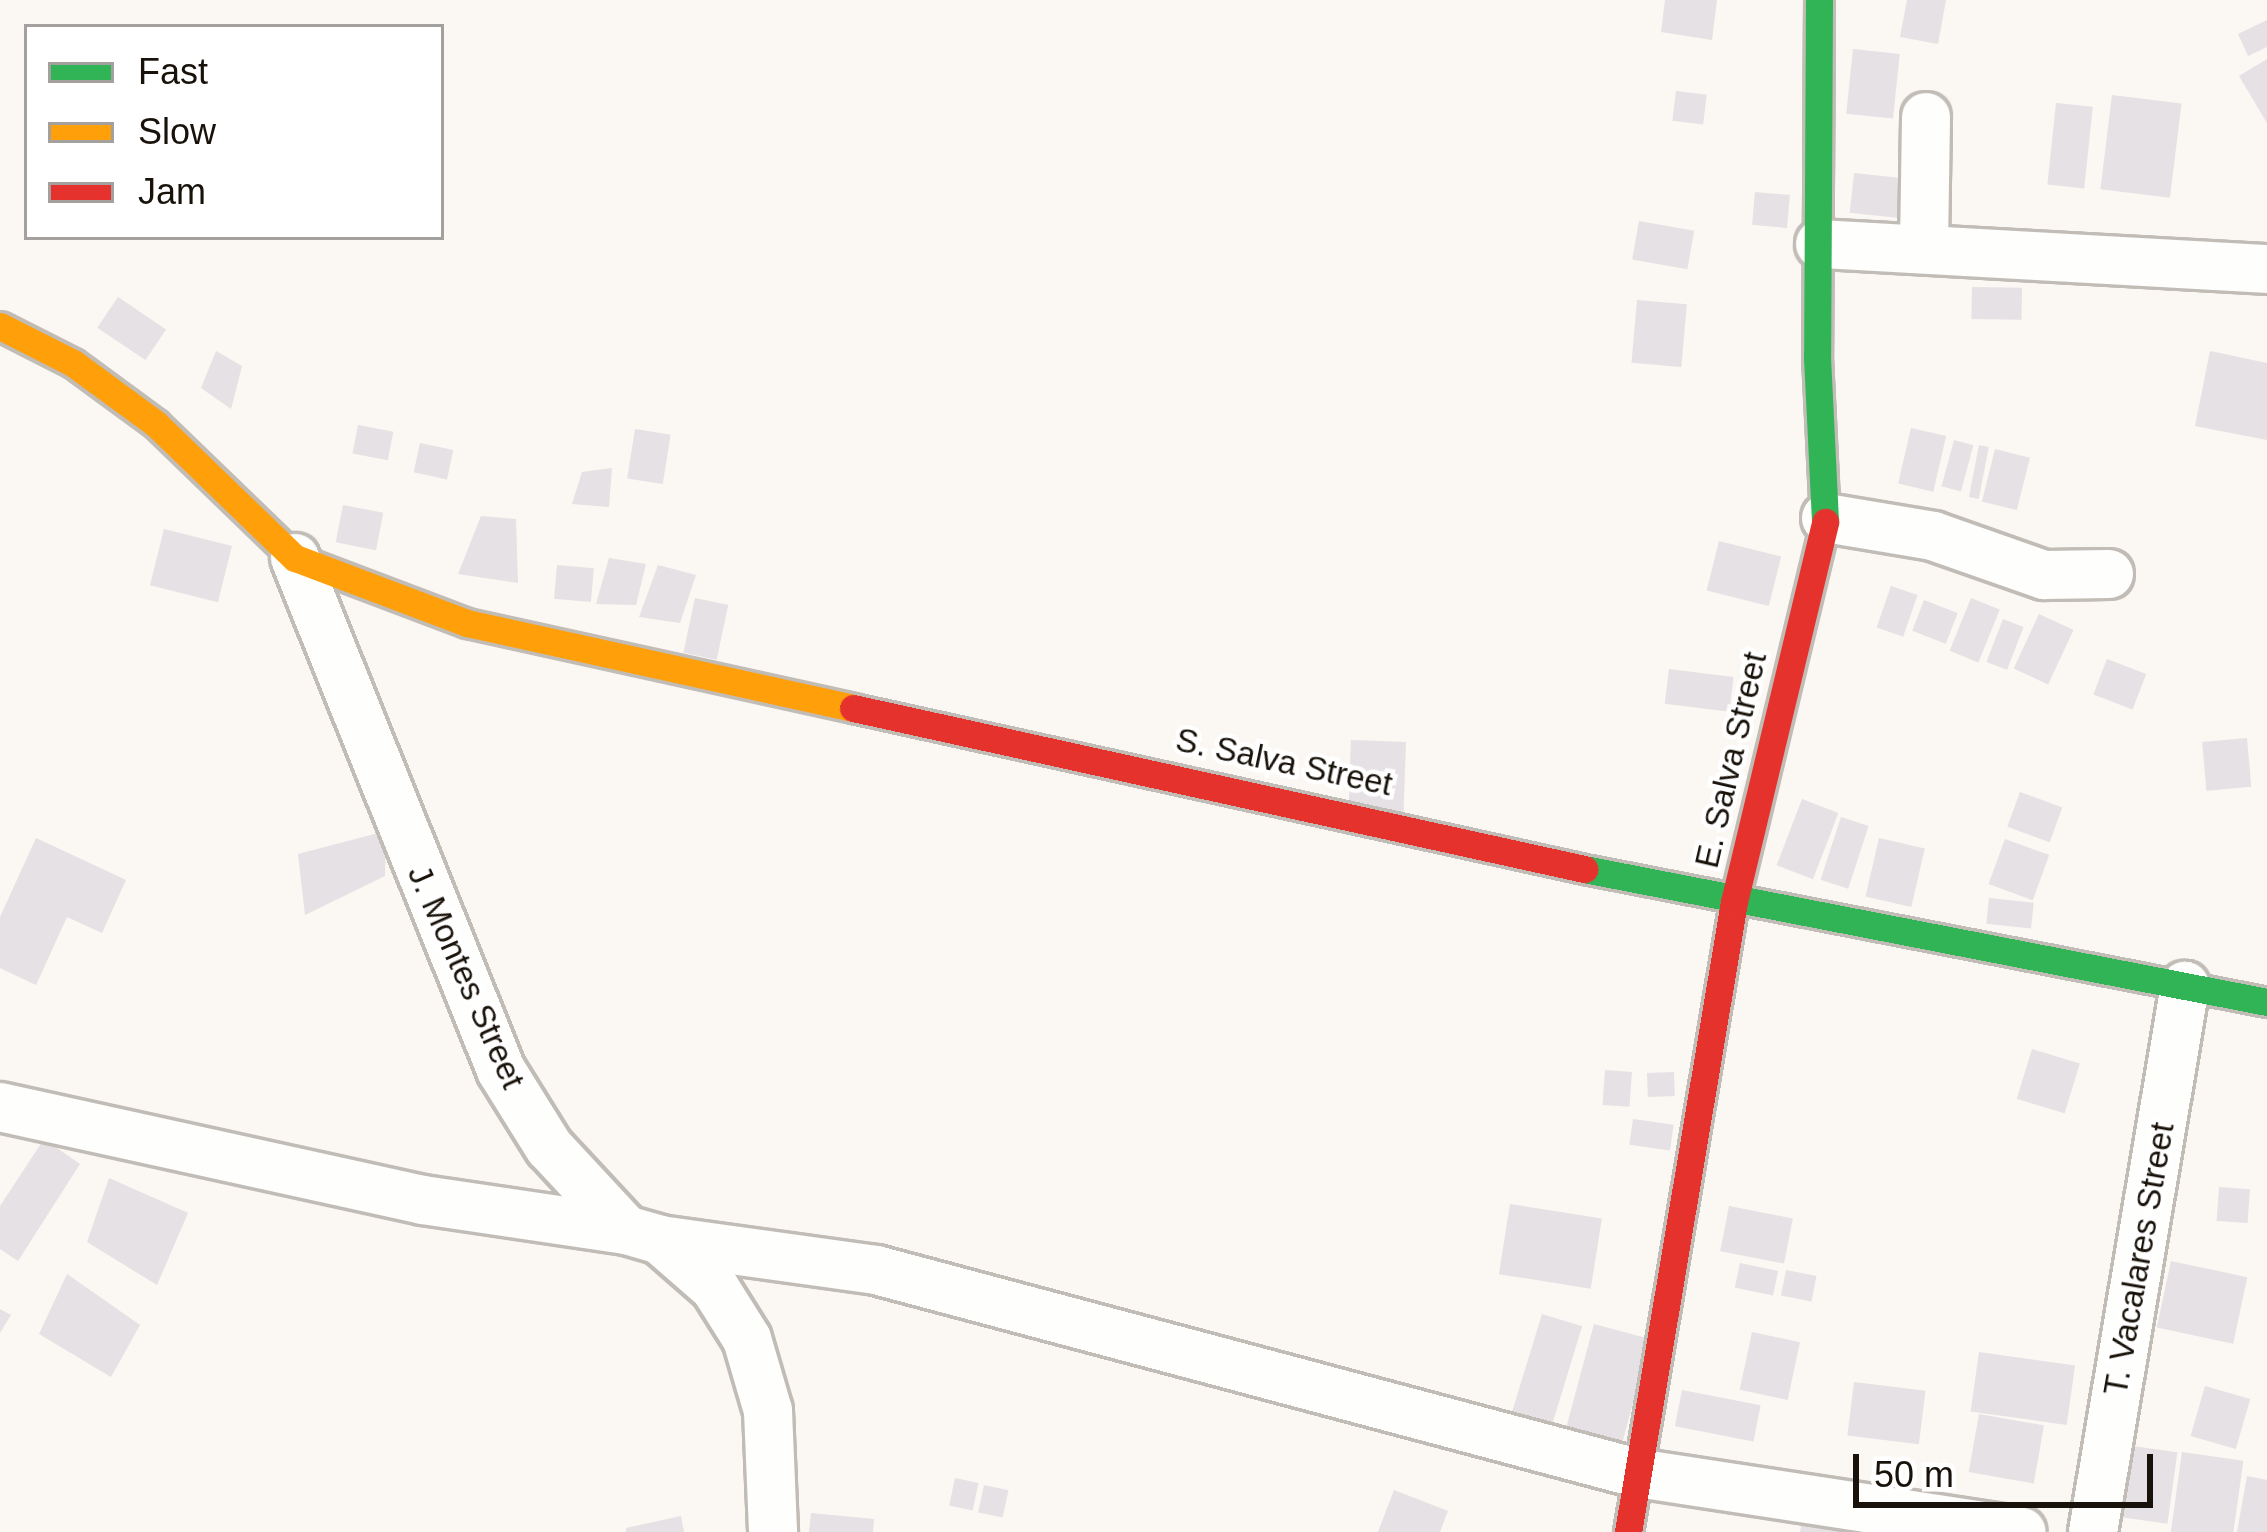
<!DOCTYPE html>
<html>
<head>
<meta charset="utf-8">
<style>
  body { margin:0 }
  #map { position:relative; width:2267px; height:1532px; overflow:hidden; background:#fbf7f2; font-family:Arial,sans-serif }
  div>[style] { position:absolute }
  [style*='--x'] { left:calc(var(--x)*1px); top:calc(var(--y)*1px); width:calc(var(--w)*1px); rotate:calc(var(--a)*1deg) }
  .building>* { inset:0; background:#e5e1e4; transform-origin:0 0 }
  .roads { filter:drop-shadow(3px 0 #c1bcb6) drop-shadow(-3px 0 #c1bcb6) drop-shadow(0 3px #c1bcb6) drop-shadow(0 -3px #c1bcb6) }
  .street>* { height:48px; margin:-24px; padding:0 24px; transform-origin:24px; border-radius:24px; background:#fefefd }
  .fast>* { height:27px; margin:-13.5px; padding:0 13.5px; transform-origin:13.5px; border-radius:13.5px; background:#30b455 }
  .slow>* { height:27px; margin:-13.5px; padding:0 13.5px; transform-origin:13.5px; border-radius:13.5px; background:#ff9f0a }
  .jam>* { height:27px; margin:-13.5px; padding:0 13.5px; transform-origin:13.5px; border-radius:13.5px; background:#e5322d }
  span { translate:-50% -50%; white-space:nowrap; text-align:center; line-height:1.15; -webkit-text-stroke:9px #fff; paint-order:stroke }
  .street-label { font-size:33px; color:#18120a }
  .legend { position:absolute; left:24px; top:24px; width:420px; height:216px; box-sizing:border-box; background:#fff; border:3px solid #a3a09d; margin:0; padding:15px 21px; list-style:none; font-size:36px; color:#18120a }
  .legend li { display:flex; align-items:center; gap:24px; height:60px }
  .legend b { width:60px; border:3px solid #a3a09d }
  .scale { position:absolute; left:1853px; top:1454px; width:300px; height:54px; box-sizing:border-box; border:6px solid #18120a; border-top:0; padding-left:15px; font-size:36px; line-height:42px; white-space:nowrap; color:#18120a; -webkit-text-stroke:9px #fff; paint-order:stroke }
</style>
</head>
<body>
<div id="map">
  <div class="building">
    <div style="clip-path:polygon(1665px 0,1717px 0,1712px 40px,1661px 32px)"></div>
    <div style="clip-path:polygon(1907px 0,1946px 0,1938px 44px,1900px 37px)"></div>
    <div style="clip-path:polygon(2267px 20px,2267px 47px,2248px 56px,2238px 34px)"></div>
    <div style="left:1853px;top:49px;width:47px;height:65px;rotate:6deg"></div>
    <div style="clip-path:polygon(2267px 59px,2267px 123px,2239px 76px)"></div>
    <div style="left:1676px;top:91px;width:31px;height:30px;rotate:7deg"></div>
    <div style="left:2112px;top:95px;width:70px;height:95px;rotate:7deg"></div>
    <div style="left:2056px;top:103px;width:37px;height:82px;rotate:6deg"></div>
    <div style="left:1854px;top:173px;width:59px;height:40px;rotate:6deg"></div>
    <div style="left:1755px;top:192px;width:35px;height:33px;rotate:5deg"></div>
    <div style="left:1639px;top:221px;width:56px;height:39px;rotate:10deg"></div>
    <div style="left:1972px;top:287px;width:50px;height:32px;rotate:1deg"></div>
    <div style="left:118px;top:297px;width:58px;height:37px;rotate:34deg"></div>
    <div style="left:1637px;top:300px;width:50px;height:63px;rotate:5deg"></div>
    <div style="clip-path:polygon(216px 351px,242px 366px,231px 409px,201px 388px)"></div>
    <div style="clip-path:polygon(2210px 351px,2267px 363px,2267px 440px,2195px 426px)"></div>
    <div style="left:358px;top:425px;width:36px;height:29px;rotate:11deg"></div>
    <div style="left:1911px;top:428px;width:36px;height:57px;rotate:13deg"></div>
    <div style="left:635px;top:429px;width:36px;height:50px;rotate:9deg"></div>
    <div style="left:1954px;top:440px;width:20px;height:48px;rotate:15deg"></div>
    <div style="left:420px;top:443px;width:34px;height:30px;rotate:12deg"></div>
    <div style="left:1979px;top:445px;width:10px;height:53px;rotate:11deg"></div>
    <div style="left:1995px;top:449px;width:36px;height:54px;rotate:14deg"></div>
    <div style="clip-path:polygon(612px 468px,609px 507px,572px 504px,582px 472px)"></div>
    <div style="left:343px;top:505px;width:41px;height:38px;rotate:11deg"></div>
    <div style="clip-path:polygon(481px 516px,516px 519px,518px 583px,458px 574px)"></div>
    <div style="left:164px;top:529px;width:70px;height:58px;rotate:14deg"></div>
    <div style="left:1719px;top:541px;width:64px;height:51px;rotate:14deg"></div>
    <div style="clip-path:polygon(609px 558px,646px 564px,636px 605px,596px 604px)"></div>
    <div style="left:557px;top:565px;width:37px;height:34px;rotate:5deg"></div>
    <div style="clip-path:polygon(658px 565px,696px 575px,680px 623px,639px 617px)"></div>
    <div style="left:1891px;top:586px;width:28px;height:44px;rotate:19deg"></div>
    <div style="left:695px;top:598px;width:34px;height:56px;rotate:12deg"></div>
    <div style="left:1971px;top:598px;width:31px;height:57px;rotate:22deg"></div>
    <div style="left:1924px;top:600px;width:36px;height:33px;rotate:21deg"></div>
    <div style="left:2039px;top:614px;width:38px;height:60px;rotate:25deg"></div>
    <div style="left:2003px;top:619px;width:22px;height:46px;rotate:21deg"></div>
    <div style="left:2107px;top:659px;width:42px;height:38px;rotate:21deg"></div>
    <div style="left:1669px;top:669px;width:65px;height:35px;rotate:7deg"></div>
    <div style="left:2247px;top:738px;width:49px;height:45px;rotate:85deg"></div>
    <div style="left:1351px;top:740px;width:55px;height:71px;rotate:2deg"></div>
    <div style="left:2020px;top:792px;width:45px;height:37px;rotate:20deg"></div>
    <div style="left:1802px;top:799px;width:39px;height:71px;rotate:21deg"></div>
    <div style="left:1841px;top:817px;width:29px;height:66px;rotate:18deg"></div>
    <div style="clip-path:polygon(386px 831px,385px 876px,305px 915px,298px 854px)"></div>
    <div style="clip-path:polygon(36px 838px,126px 880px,102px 933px,67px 917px,36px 985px,0 968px,0 917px)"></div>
    <div style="left:1879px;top:838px;width:47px;height:60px;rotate:13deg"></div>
    <div style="left:2005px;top:839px;width:47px;height:48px;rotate:20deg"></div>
    <div style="left:1989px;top:898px;width:45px;height:26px;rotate:6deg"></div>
    <div style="left:2032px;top:1049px;width:50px;height:52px;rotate:17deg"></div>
    <div style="left:1605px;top:1070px;width:27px;height:35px;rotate:4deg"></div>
    <div style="left:1674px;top:1072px;width:24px;height:27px;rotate:88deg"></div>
    <div style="left:1633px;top:1119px;width:41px;height:26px;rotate:8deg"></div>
    <div style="clip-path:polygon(44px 1139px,80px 1164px,18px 1261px,0 1249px,0 1206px)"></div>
    <div style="clip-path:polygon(109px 1178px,188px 1213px,157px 1285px,87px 1242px)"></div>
    <div style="left:2219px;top:1187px;width:31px;height:34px;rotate:4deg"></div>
    <div style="left:1510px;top:1204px;width:93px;height:71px;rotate:9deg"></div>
    <div style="left:1729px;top:1206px;width:65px;height:46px;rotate:11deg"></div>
    <div style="left:2171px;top:1261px;width:78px;height:68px;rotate:12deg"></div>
    <div style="left:1740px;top:1263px;width:39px;height:25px;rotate:12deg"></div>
    <div style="left:1786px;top:1270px;width:31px;height:26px;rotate:11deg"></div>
    <div style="clip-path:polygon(67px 1274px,140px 1325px,111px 1377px,39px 1334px)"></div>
    <div style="clip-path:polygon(0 1309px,11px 1315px,0 1333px)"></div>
    <div style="left:1542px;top:1314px;width:42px;height:103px;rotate:17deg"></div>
    <div style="left:1594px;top:1324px;width:58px;height:128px;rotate:15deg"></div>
    <div style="left:1752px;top:1332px;width:49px;height:59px;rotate:12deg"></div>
    <div style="left:1979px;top:1352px;width:97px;height:60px;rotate:8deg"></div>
    <div style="left:1854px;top:1382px;width:72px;height:54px;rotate:7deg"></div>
    <div style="left:2205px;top:1386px;width:47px;height:52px;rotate:16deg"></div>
    <div style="left:1682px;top:1390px;width:80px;height:37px;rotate:11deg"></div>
    <div style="left:1979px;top:1414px;width:66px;height:59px;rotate:10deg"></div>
    <div style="left:2118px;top:1444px;width:60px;height:72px;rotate:8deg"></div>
    <div style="left:2182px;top:1452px;width:62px;height:81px;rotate:8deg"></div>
    <div style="clip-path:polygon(2247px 1476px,2267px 1480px,2267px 1532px,2237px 1532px)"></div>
    <div style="left:955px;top:1478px;width:24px;height:28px;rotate:12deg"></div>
    <div style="left:984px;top:1485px;width:25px;height:28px;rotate:12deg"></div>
    <div style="clip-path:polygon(1394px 1490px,1448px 1511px,1440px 1532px,1378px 1532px)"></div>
    <div style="clip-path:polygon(811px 1513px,874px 1519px,873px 1532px,809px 1532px)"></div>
    <div style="clip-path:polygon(1803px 1513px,1859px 1520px,1859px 1532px,1800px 1532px)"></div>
    <div style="clip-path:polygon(681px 1516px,684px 1532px,626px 1532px,626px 1528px)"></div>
  </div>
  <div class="roads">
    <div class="street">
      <div style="--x:1820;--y:244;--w:448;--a:3.2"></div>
      <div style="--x:1924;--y:246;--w:129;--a:-89.1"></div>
      <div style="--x:1826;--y:518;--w:109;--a:9.5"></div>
      <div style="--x:1933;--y:536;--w:118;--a:19.4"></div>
      <div style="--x:2044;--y:575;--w:65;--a:-0.9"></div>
      <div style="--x:295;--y:558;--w:552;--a:68.08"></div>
      <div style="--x:501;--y:1070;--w:91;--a:58.1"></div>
      <div style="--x:549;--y:1147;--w:113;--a:47.1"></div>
      <div style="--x:626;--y:1230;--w:35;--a:16"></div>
      <div style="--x:660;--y:1240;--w:73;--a:41.1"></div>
      <div style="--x:715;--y:1288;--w:60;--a:57.9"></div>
      <div style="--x:747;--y:1339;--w:75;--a:73.7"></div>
      <div style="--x:768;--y:1411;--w:121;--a:87.6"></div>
      <div style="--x:0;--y:1107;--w:433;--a:12.4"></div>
      <div style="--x:423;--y:1200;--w:205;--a:8.4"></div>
      <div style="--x:660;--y:1240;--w:218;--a:7.9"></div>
      <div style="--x:876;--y:1270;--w:788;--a:14.94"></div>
      <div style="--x:1637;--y:1473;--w:389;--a:8.7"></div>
      <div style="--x:2093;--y:1532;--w:554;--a:-80.44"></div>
    </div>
    <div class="fast">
      <div style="--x:1819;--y:0;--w:357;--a:90.3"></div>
      <div style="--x:1817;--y:357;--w:165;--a:87.2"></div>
      <div style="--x:1584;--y:869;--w:696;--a:11.02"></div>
    </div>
    <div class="slow">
      <div style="--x:0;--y:326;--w:82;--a:26.9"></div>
      <div style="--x:73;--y:363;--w:103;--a:36.3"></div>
      <div style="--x:156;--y:424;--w:193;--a:44"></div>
      <div style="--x:295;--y:558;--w:184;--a:20.7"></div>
      <div style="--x:467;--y:623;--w:395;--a:12.4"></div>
    </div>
    <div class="jam">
      <div style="--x:853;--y:708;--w:749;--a:12.42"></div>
      <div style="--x:1628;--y:1532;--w:639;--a:-80.45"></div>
      <div style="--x:1734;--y:902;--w:391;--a:-76.5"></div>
    </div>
  </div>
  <div class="street-label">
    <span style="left:1731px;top:760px;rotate:-77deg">E. Salva Street</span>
    <span style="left:1284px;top:762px;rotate:12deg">S. Salva Street</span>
    <span style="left:466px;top:977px;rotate:66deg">J. Montes Street</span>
    <span style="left:2139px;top:1259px;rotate:-80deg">T. Vacalares Street</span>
  </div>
  <ul class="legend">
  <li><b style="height:15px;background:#30b455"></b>Fast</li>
  <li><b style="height:15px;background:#ff9f0a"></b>Slow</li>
  <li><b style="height:15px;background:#e5322d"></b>Jam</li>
  </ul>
  <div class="scale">50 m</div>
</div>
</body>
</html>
